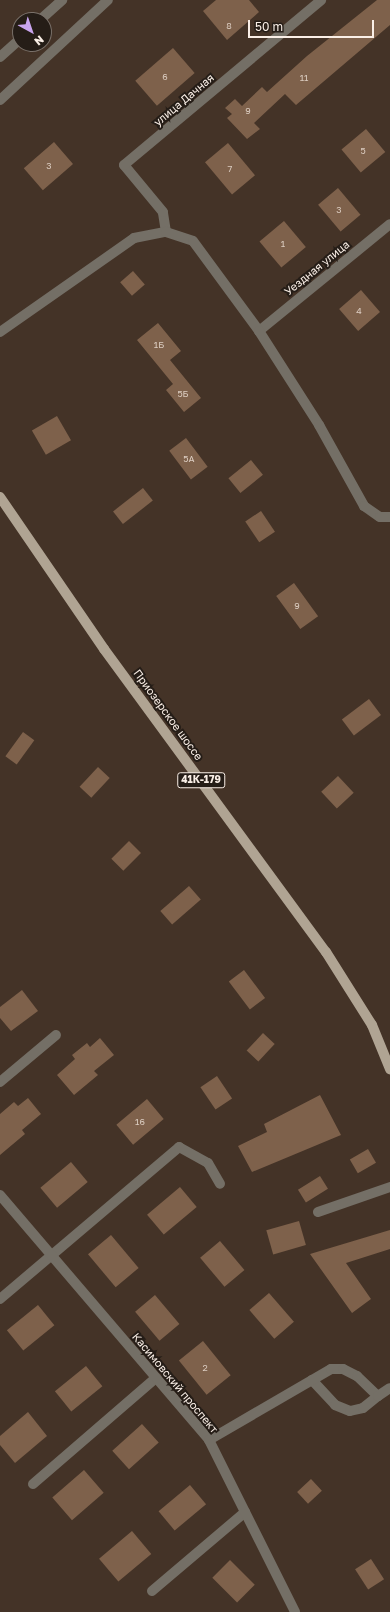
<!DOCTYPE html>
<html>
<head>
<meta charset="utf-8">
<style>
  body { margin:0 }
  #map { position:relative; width:390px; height:1612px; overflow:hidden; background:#443327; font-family:"Golos Text",sans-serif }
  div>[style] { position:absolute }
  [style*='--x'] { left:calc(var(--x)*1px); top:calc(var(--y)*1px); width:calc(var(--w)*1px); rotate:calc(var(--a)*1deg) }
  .building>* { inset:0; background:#7e614b; transform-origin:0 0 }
  .service>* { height:10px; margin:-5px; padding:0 5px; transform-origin:5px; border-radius:5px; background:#746f66 }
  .minor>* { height:10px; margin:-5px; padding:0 5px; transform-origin:5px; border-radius:5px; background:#746f66 }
  .primary>* { height:10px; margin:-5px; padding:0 5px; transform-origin:5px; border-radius:5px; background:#b0a493 }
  span { translate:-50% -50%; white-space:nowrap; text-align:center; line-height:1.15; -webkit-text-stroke:4px #251d17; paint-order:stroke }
  .number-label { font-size:9px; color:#dbccc0 }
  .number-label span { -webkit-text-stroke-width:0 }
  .shield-label span { padding:1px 3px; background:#251d17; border:1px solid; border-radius:3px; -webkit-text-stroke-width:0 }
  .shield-label { font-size:10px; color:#faefe7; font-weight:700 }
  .street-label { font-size:11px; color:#faefe7 }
  .north { position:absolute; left:12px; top:12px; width:40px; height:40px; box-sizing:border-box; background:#251d17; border:1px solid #7a716a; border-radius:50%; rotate:140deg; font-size:11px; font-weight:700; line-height:16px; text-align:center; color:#faefe7 }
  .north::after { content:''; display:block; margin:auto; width:14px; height:18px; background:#c9a5ee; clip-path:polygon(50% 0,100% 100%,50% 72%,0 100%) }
  .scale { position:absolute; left:248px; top:20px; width:126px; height:18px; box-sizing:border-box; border:2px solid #faefe7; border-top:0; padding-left:5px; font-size:12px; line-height:14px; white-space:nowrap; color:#faefe7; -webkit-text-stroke:3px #251d17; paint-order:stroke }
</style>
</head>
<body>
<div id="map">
  <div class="building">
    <div style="clip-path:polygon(216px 0,249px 0,259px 12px,227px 40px,203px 11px)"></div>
    <div style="clip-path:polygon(377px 0,390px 0,390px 25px,296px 105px,285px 94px,254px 123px,260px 129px,247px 139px,227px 118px,232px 114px,225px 108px,235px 99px,242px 106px,262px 87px,267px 92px,307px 56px)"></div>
    <div style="left:173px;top:48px;width:33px;height:50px;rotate:49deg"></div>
    <div style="left:366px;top:129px;width:30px;height:32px;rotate:50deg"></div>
    <div style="left:54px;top:142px;width:29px;height:40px;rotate:49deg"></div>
    <div style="left:228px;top:143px;width:42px;height:30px;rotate:50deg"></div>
    <div style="left:338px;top:188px;width:35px;height:26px;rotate:50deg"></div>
    <div style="left:284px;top:221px;width:34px;height:32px;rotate:50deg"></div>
    <div style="left:133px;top:271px;width:18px;height:17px;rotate:49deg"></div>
    <div style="left:361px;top:290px;width:29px;height:29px;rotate:49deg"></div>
    <div style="clip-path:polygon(158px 323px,181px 351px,170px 360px,201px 398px,184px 412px,166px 390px,173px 384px,137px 340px)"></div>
    <div style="left:57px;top:416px;width:28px;height:29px;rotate:60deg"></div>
    <div style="left:186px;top:438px;width:36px;height:21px;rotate:53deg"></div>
    <div style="left:251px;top:460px;width:19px;height:29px;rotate:51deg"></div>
    <div style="left:143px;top:488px;width:16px;height:38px;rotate:52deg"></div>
    <div style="left:261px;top:511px;width:25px;height:19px;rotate:56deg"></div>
    <div style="left:294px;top:583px;width:41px;height:22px;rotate:54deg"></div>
    <div style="left:369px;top:699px;width:20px;height:34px;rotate:53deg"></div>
    <div style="left:23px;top:732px;width:14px;height:30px;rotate:36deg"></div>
    <div style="left:98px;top:767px;width:16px;height:27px;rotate:43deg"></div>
    <div style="left:338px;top:776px;width:23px;height:23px;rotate:47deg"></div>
    <div style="left:129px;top:841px;width:17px;height:25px;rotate:45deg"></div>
    <div style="left:189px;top:886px;width:18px;height:38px;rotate:49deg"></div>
    <div style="left:244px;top:970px;width:35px;height:19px;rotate:53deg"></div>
    <div style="clip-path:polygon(22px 990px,38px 1011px,11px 1031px,0 1018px,0 1007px)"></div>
    <div style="left:263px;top:1033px;width:16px;height:24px;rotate:43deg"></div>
    <div style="clip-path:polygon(100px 1038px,114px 1055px,94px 1071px,98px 1075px,74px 1095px,57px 1075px,75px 1059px,72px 1055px,87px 1043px,90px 1047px)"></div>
    <div style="left:217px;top:1076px;width:27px;height:20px;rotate:56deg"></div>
    <div style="clip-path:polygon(320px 1095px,341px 1135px,252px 1172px,238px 1146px,267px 1132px,264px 1124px)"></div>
    <div style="clip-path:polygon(28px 1098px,41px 1114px,22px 1130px,25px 1134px,0 1155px,0 1114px,14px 1102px,18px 1106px)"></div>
    <div style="left:147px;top:1099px;width:26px;height:40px;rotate:50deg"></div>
    <div style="left:368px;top:1149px;width:16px;height:21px;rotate:60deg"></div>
    <div style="left:71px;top:1162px;width:26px;height:40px;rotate:50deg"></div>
    <div style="left:320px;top:1176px;width:15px;height:26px;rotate:58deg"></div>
    <div style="left:180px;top:1187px;width:26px;height:43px;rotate:50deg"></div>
    <div style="left:299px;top:1221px;width:25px;height:34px;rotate:74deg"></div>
    <div style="clip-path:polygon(390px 1230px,390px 1249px,346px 1263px,371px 1299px,352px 1313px,310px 1254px)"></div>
    <div style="left:111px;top:1235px;width:43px;height:30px;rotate:50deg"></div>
    <div style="left:220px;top:1241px;width:38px;height:26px;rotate:50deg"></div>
    <div style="left:269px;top:1293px;width:38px;height:26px;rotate:49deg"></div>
    <div style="left:155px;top:1295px;width:38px;height:26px;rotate:50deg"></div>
    <div style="left:38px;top:1305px;width:26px;height:40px;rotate:51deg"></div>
    <div style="left:203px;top:1341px;width:44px;height:31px;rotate:51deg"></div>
    <div style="left:86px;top:1366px;width:26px;height:40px;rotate:51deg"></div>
    <div style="clip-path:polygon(28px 1412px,47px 1436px,15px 1463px,0 1445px,0 1436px)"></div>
    <div style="left:142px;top:1424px;width:25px;height:40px;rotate:48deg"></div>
    <div style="left:84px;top:1470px;width:30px;height:42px;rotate:49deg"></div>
    <div style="left:311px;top:1479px;width:16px;height:19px;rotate:47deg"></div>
    <div style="left:190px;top:1485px;width:25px;height:41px;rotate:50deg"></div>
    <div style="left:132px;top:1531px;width:30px;height:43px;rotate:50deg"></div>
    <div style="left:371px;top:1559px;width:24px;height:19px;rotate:57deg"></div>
    <div style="left:230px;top:1560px;width:35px;height:25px;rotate:45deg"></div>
  </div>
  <div class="service">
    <div style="--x:40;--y:20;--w:30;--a:-42"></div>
    <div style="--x:0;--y:57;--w:27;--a:-42"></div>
    <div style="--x:0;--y:1082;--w:73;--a:-40"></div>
    <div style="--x:318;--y:1212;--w:76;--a:-19.1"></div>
    <div style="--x:0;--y:1299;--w:235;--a:-40.3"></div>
    <div style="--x:179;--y:1147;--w:33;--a:29"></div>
    <div style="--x:208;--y:1163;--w:24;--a:60"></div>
    <div style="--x:312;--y:1380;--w:34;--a:47"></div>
    <div style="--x:335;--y:1405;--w:16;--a:22"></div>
    <div style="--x:350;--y:1411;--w:13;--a:-13"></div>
    <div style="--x:363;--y:1408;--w:19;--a:-39"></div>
    <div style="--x:209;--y:1440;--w:141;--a:-30.2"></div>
    <div style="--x:331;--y:1369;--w:12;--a:0"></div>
    <div style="--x:343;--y:1369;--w:16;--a:27"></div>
    <div style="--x:357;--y:1376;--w:29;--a:44"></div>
    <div style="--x:378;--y:1396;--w:14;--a:-34"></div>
    <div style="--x:33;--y:1484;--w:162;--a:-40.8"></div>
    <div style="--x:152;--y:1591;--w:122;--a:-40.3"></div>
  </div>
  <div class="minor">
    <div style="--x:0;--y:100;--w:147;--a:-42.8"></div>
    <div style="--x:166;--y:232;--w:20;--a:-99"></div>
    <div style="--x:163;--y:212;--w:61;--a:-129.7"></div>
    <div style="--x:124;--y:165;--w:257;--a:-39.9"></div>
    <div style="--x:259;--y:331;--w:169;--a:-39.2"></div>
    <div style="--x:0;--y:332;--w:164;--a:-35"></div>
    <div style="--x:134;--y:238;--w:33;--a:-11"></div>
    <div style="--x:166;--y:232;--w:28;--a:18"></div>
    <div style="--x:193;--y:241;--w:112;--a:53.7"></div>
    <div style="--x:259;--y:331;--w:112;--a:57.4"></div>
    <div style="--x:319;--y:425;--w:93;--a:60.9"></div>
    <div style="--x:364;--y:506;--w:19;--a:35"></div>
    <div style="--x:380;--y:517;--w:10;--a:0"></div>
    <div style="--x:0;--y:1195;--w:322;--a:49.5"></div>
    <div style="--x:209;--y:1440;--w:192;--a:63.4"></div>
  </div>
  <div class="primary">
    <div style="--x:0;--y:497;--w:184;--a:55.6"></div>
    <div style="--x:104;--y:649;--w:376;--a:53.8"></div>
    <div style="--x:326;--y:952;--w:86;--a:57.8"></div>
    <div style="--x:372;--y:1025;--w:48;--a:67.8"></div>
  </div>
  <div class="number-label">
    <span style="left:229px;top:26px">8</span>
    <span style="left:165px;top:77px">6</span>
    <span style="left:304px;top:78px">11</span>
    <span style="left:248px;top:111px">9</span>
    <span style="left:363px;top:151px">5</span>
    <span style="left:49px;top:166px">3</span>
    <span style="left:230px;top:169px">7</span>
    <span style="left:339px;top:210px">3</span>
    <span style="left:283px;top:244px">1</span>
    <span style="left:359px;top:311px">4</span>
    <span style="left:159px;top:345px">1Б</span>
    <span style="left:183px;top:394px">5Б</span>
    <span style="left:189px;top:459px">5А</span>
    <span style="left:297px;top:606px">9</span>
    <span style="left:140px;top:1122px">16</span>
    <span style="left:205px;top:1368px">2</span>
  </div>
  <div class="shield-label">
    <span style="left:201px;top:780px">41К-179</span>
  </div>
  <div class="street-label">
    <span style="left:184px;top:100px;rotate:-40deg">улица Дачная</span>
    <span style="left:317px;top:268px;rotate:-39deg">Уездная улица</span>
    <span style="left:168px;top:715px;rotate:54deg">Приозерское шоссе</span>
    <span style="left:175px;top:1383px;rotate:50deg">Касимовский проспект</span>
  </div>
  <div class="north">N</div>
  <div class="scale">50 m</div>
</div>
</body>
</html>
